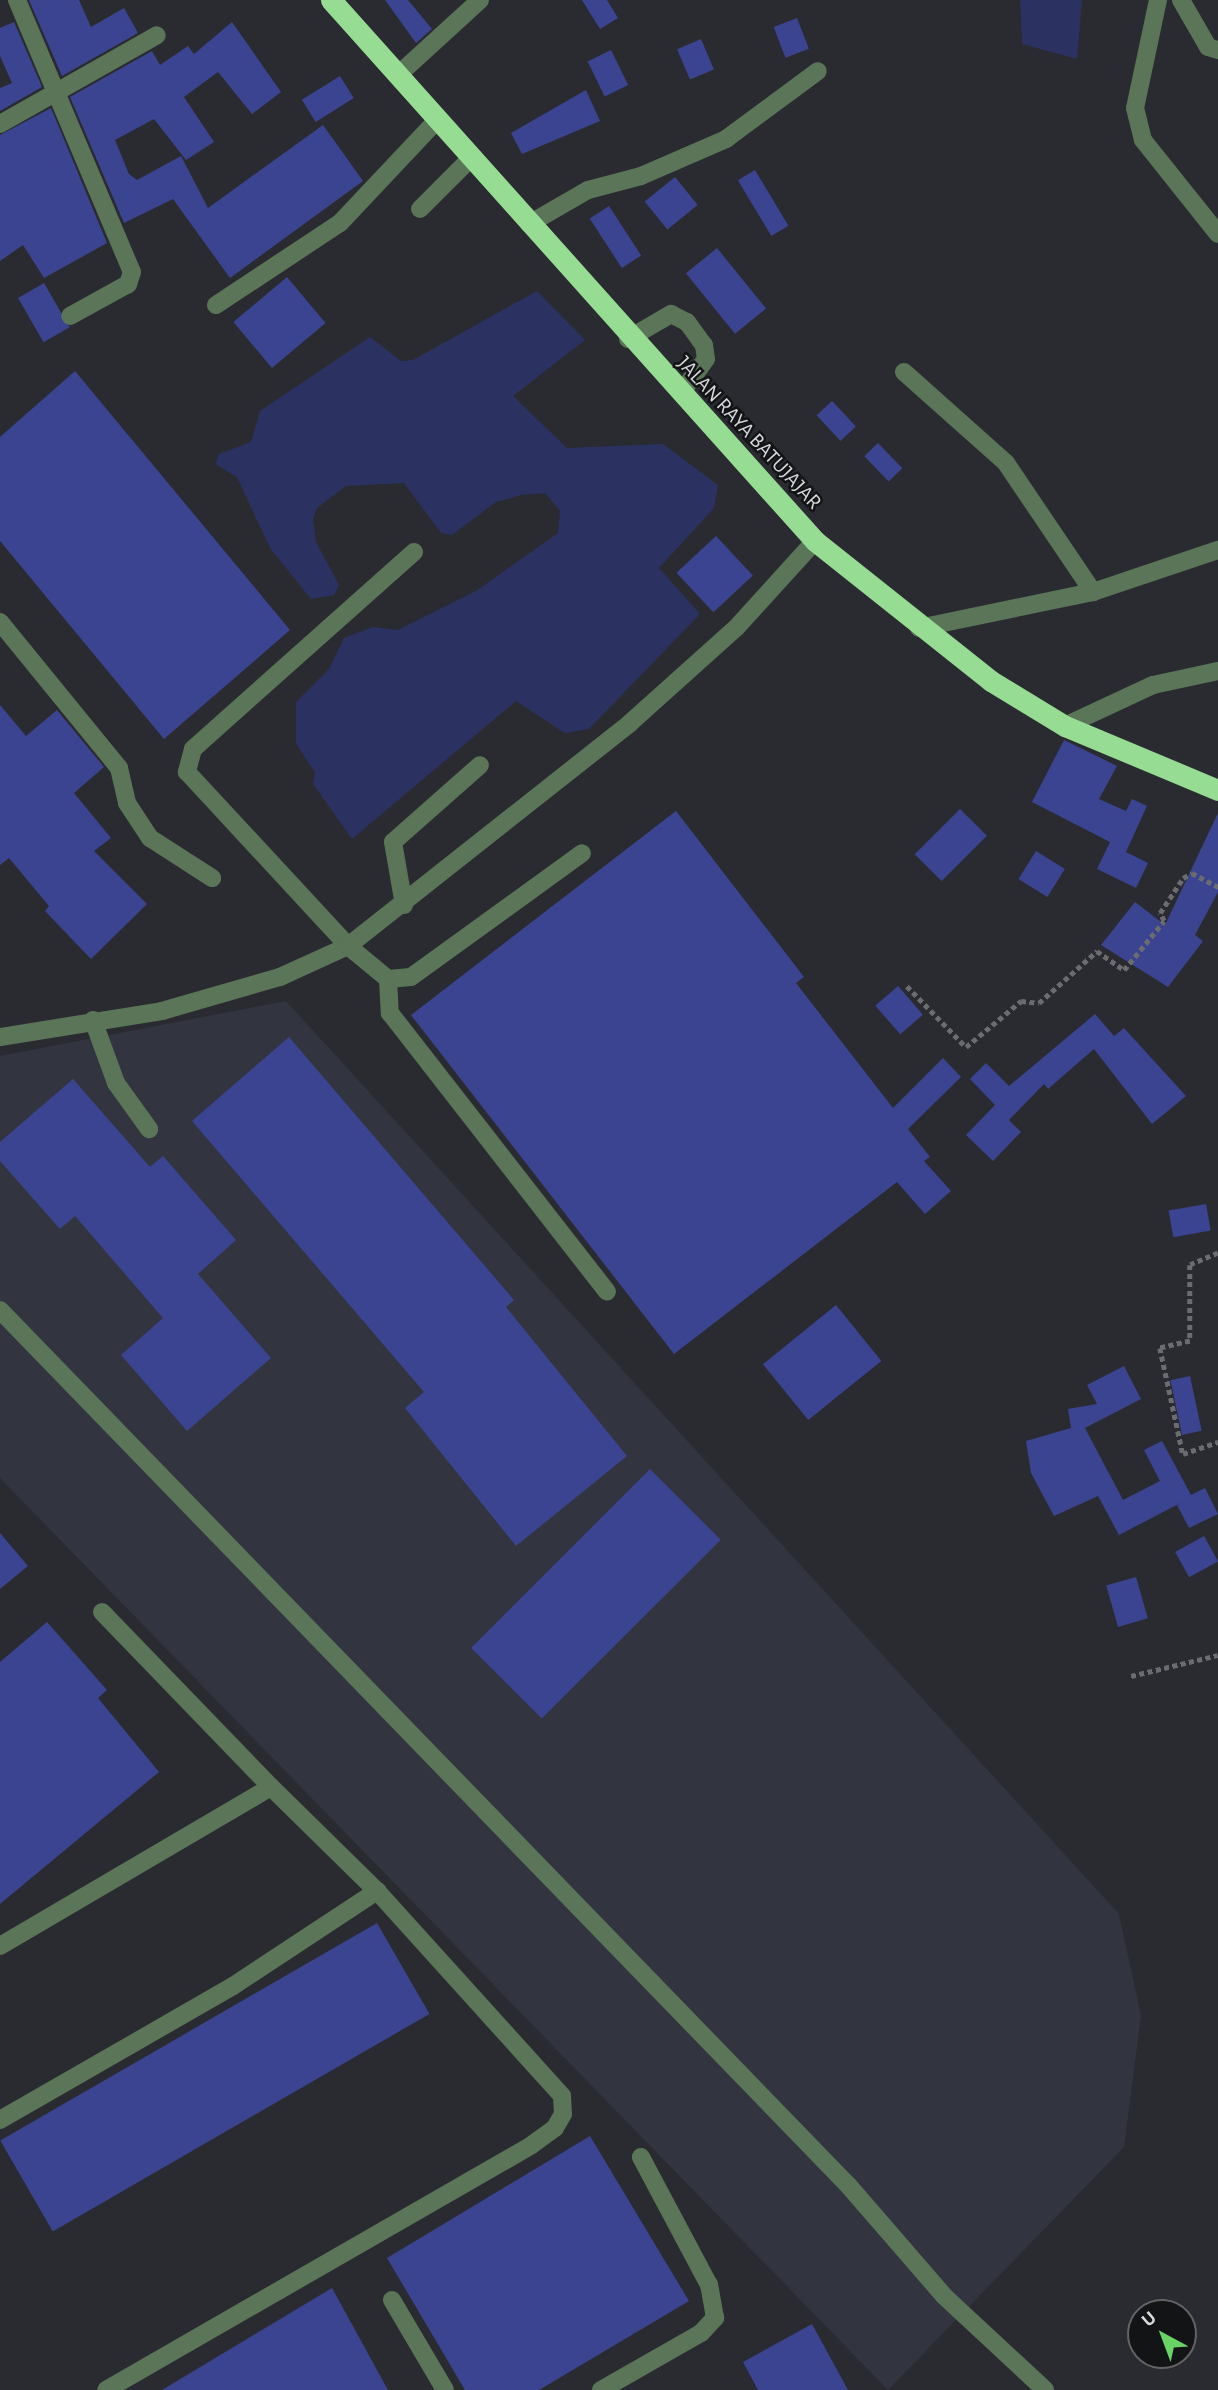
<!DOCTYPE html>
<html>
<head>
<meta charset="utf-8">
<style>
  body { margin:0 }
  #map { position:relative; width:1218px; height:2390px; overflow:hidden; background:#2a2b30; font-family:"Alegreya Sans",sans-serif }
  div>[style] { position:absolute }
  [style*='--x'] { left:calc(var(--x)*1px); top:calc(var(--y)*1px); width:calc(var(--w)*1px); rotate:calc(var(--a)*1deg) }
  .built>* { inset:0; background:#32353f }
  .green>* { inset:0; background:#2b3262 }
  .building>* { inset:0; background:#3b4490; transform-origin:0 0 }
  .path>* { height:4.5px; margin-top:-2.25px; transform-origin:0; background:repeating-linear-gradient(90deg,#6b6c70 0 5px,transparent 0 8.5px) }
  .minor>* { height:18px; margin:-9px; padding:0 9px; transform-origin:9px; border-radius:9px; background:#5a7558 }
  .highway>* { height:21px; margin:-10.5px; padding:0 10.5px; transform-origin:10.5px; border-radius:10.5px; background:#96dc92 }
  span { translate:-50% -50%; white-space:nowrap; text-align:center; line-height:1.15; -webkit-text-stroke:5px #131416; paint-order:stroke }
  .street-label { font-size:21px; color:#d9dadd }
  .north { position:absolute; left:1127px; top:2299px; width:70px; height:70px; box-sizing:border-box; background:#131416; border:2px solid #626366; border-radius:50%; rotate:319deg; font-size:19px; font-weight:700; line-height:28px; text-align:center; color:#d9dadd }
  .north::after { content:''; display:block; margin:auto; width:24px; height:32px; background:#68d465; clip-path:polygon(50% 0,100% 100%,50% 72%,0 100%) }
</style>
</head>
<body>
<div id="map">
  <div class="built">
    <div style="clip-path:polygon(286px 1001px,1119px 1914px,1141px 2016px,1124px 2147px,888px 2390px,0 1478px,0 1056px)"></div>
  </div>
  <div class="green">
    <div style="clip-path:polygon(1020px 0,1082px 0,1077px 59px,1022px 44px)"></div>
    <div style="clip-path:polygon(537px 291px,585px 340px,513px 396px,567px 448px,663px 444px,718px 485px,714px 508px,659px 568px,700px 614px,589px 729px,565px 733px,516px 701px,352px 839px,313px 784px,315px 773px,296px 743px,296px 702px,329px 669px,344px 638px,373px 627px,398px 630px,476px 591px,558px 533px,560px 511px,545px 493px,521px 495px,496px 502px,452px 535px,441px 533px,404px 483px,346px 486px,317px 508px,313px 519px,316px 542px,339px 585px,334px 595px,311px 599px,270px 548px,237px 477px,215px 464px,219px 454px,251px 442px,260px 411px,370px 337px,401px 361px,413px 360px)"></div>
  </div>
  <div class="building">
    <div style="clip-path:polygon(29px 0,79px 0,91px 27px,124px 8px,138px 33px,62px 76px)"></div>
    <div style="clip-path:polygon(385px 0,408px 0,432px 29px,416px 43px)"></div>
    <div style="clip-path:polygon(582px 0,607px 0,618px 18px,600px 29px)"></div>
    <div style="left:797px;top:18px;width:33px;height:25px;rotate:69deg"></div>
    <div style="clip-path:polygon(14px 22px,42px 87px,0 111px,0 88px,12px 83px,0 56px,0 28px)"></div>
    <div style="clip-path:polygon(232px 22px,281px 92px,252px 114px,218px 72px,184px 97px,214px 142px,186px 160px,154px 119px,115px 140px,129px 174px,137px 180px,181px 156px,208px 208px,323px 125px,363px 181px,230px 278px,173px 199px,124px 223px,70px 97px,152px 51px,160px 65px,188px 46px,194px 54px)"></div>
    <div style="left:701px;top:39px;width:33px;height:26px;rotate:67deg"></div>
    <div style="left:611px;top:50px;width:39px;height:26px;rotate:64deg"></div>
    <div style="left:340px;top:76px;width:26px;height:45px;rotate:58deg"></div>
    <div style="clip-path:polygon(586px 90px,600px 121px,522px 154px,511px 133px)"></div>
    <div style="clip-path:polygon(51px 108px,107px 243px,44px 278px,23px 245px,0 261px,0 135px)"></div>
    <div style="left:755px;top:170px;width:65px;height:20px;rotate:59deg"></div>
    <div style="left:675px;top:177px;width:36px;height:39px;rotate:51deg"></div>
    <div style="left:609px;top:206px;width:59px;height:23px;rotate:57deg"></div>
    <div style="left:717px;top:248px;width:78px;height:40px;rotate:51deg"></div>
    <div style="left:287px;top:277px;width:60px;height:70px;rotate:50deg"></div>
    <div style="left:44px;top:283px;width:51px;height:30px;rotate:60deg"></div>
    <div style="clip-path:polygon(75px 371px,290px 630px,164px 739px,0 541px,0 437px)"></div>
    <div style="left:832px;top:401px;width:35px;height:21px;rotate:47deg"></div>
    <div style="left:878px;top:443px;width:35px;height:19px;rotate:46deg"></div>
    <div style="left:716px;top:536px;width:54px;height:54px;rotate:47deg"></div>
    <div style="clip-path:polygon(0 705px,26px 736px,57px 710px,104px 767px,74px 793px,111px 838px,94px 851px,147px 904px,91px 959px,45px 911px,49px 906px,9px 858px,0 865px)"></div>
    <div style="clip-path:polygon(1064px 740px,1117px 766px,1099px 799px,1126px 811px,1132px 799px,1147px 806px,1126px 852px,1148px 863px,1136px 888px,1097px 869px,1110px 842px,1032px 802px)"></div>
    <div style="left:960px;top:809px;width:38px;height:64px;rotate:45deg"></div>
    <div style="clip-path:polygon(676px 811px,804px 977px,796px 983px,893px 1108px,943px 1058px,961px 1077px,908px 1129px,930px 1157px,924px 1161px,951px 1191px,925px 1214px,897px 1182px,674px 1354px,411px 1015px)"></div>
    <div style="clip-path:polygon(1218px 813px,1218px 892px,1195px 935px,1203px 941px,1168px 987px,1101px 945px,1135px 902px,1165px 925px)"></div>
    <div style="left:1036px;top:851px;width:34px;height:33px;rotate:32deg"></div>
    <div style="left:898px;top:986px;width:38px;height:30px;rotate:49deg"></div>
    <div style="clip-path:polygon(1095px 1014px,1114px 1036px,1124px 1028px,1186px 1096px,1152px 1124px,1094px 1049px,1048px 1089px,1044px 1084px,1009px 1120px,1021px 1132px,993px 1161px,966px 1135px,995px 1105px,970px 1079px,986px 1063px,1009px 1086px)"></div>
    <div style="clip-path:polygon(289px 1037px,514px 1300px,506px 1307px,627px 1456px,516px 1546px,405px 1408px,424px 1392px,192px 1121px)"></div>
    <div style="clip-path:polygon(73px 1079px,150px 1167px,163px 1156px,236px 1240px,198px 1274px,271px 1358px,187px 1431px,121px 1355px,163px 1318px,75px 1216px,60px 1229px,0 1161px,0 1142px)"></div>
    <div style="left:1206px;top:1204px;width:27px;height:38px;rotate:80deg"></div>
    <div style="left:836px;top:1305px;width:72px;height:94px;rotate:51deg"></div>
    <div style="clip-path:polygon(1124px 1366px,1141px 1399px,1085px 1428px,1123px 1500px,1160px 1481px,1144px 1450px,1162px 1441px,1191px 1495px,1205px 1488px,1218px 1514px,1189px 1528px,1177px 1505px,1190px 1498px,1119px 1535px,1098px 1496px,1054px 1516px,1031px 1473px,1026px 1441px,1071px 1428px,1068px 1409px,1097px 1404px,1087px 1385px)"></div>
    <div style="left:1190px;top:1376px;width:56px;height:20px;rotate:78deg"></div>
    <div style="left:650px;top:1469px;width:100px;height:253px;rotate:45deg"></div>
    <div style="clip-path:polygon(0 1533px,28px 1566px,0 1589px)"></div>
    <div style="left:1204px;top:1536px;width:29px;height:33px;rotate:61deg"></div>
    <div style="left:1136px;top:1577px;width:43px;height:31px;rotate:74deg"></div>
    <div style="clip-path:polygon(47px 1622px,107px 1690px,98px 1698px,159px 1772px,0 1904px,0 1662px)"></div>
    <div style="left:377px;top:1923px;width:105px;height:435px;rotate:60deg"></div>
    <div style="clip-path:polygon(590px 2136px,689px 2301px,539px 2390px,465px 2390px,387px 2258px)"></div>
    <div style="clip-path:polygon(332px 2288px,388px 2390px,162px 2390px)"></div>
    <div style="clip-path:polygon(812px 2324px,848px 2390px,758px 2390px,743px 2362px)"></div>
  </div>
  <div class="path">
    <div style="--x:907;--y:986;--w:85;--a:46"></div>
    <div style="--x:966;--y:1047;--w:72;--a:-39.9"></div>
    <div style="--x:1021;--y:1001;--w:18;--a:6"></div>
    <div style="--x:1039;--y:1003;--w:78;--a:-41.9"></div>
    <div style="--x:1097;--y:951;--w:33;--a:35"></div>
    <div style="--x:1124;--y:970;--w:63;--a:-50.8"></div>
    <div style="--x:1164;--y:921;--w:9;--a:-117"></div>
    <div style="--x:1160;--y:913;--w:42;--a:-56.7"></div>
    <div style="--x:1183;--y:878;--w:10;--a:-29"></div>
    <div style="--x:1192;--y:873;--w:30;--a:28"></div>
    <div style="--x:1218;--y:1253;--w:30;--a:157"></div>
    <div style="--x:1190;--y:1265;--w:76;--a:90"></div>
    <div style="--x:1190;--y:1341;--w:31;--a:167"></div>
    <div style="--x:1160;--y:1348;--w:108;--a:77.8"></div>
    <div style="--x:1183;--y:1454;--w:37;--a:-19"></div>
    <div style="--x:1131;--y:1676;--w:89;--a:-13.6"></div>
  </div>
  <div class="minor">
    <div style="--x:17;--y:0;--w:295;--a:67.1"></div>
    <div style="--x:132;--y:272;--w:13;--a:108"></div>
    <div style="--x:128;--y:284;--w:66;--a:151.1"></div>
    <div style="--x:1158;--y:0;--w:110;--a:102"></div>
    <div style="--x:1135;--y:108;--w:33;--a:76"></div>
    <div style="--x:1143;--y:140;--w:120;--a:51.4"></div>
    <div style="--x:1181;--y:0;--w:54;--a:60.1"></div>
    <div style="--x:1208;--y:47;--w:10;--a:17"></div>
    <div style="--x:398;--y:75;--w:111;--a:-42.4"></div>
    <div style="--x:0;--y:124;--w:180;--a:-29.5"></div>
    <div style="--x:420;--y:209;--w:74;--a:-45"></div>
    <div style="--x:529;--y:224;--w:68;--a:-30"></div>
    <div style="--x:588;--y:190;--w:55;--a:-14.8"></div>
    <div style="--x:641;--y:176;--w:93;--a:-23.5"></div>
    <div style="--x:726;--y:139;--w:114;--a:-36.5"></div>
    <div style="--x:216;--y:305;--w:149;--a:-33.5"></div>
    <div style="--x:340;--y:223;--w:141;--a:-46.7"></div>
    <div style="--x:628;--y:339;--w:50;--a:-30.2"></div>
    <div style="--x:671;--y:314;--w:18;--a:27"></div>
    <div style="--x:687;--y:322;--w:29;--a:54"></div>
    <div style="--x:704;--y:345;--w:14;--a:82"></div>
    <div style="--x:706;--y:359;--w:42;--a:126.3"></div>
    <div style="--x:904;--y:372;--w:137;--a:41.7"></div>
    <div style="--x:1006;--y:463;--w:156;--a:56"></div>
    <div style="--x:414;--y:552;--w:296;--a:138.3"></div>
    <div style="--x:193;--y:749;--w:24;--a:105"></div>
    <div style="--x:187;--y:772;--w:237;--a:47.2"></div>
    <div style="--x:348;--y:946;--w:52;--a:39.5"></div>
    <div style="--x:388;--y:979;--w:23;--a:-5"></div>
    <div style="--x:411;--y:977;--w:211;--a:-35.9"></div>
    <div style="--x:0;--y:622;--w:188;--a:50.8"></div>
    <div style="--x:119;--y:768;--w:36;--a:77"></div>
    <div style="--x:127;--y:803;--w:42;--a:56.7"></div>
    <div style="--x:150;--y:838;--w:74;--a:32.8"></div>
    <div style="--x:919;--y:628;--w:178;--a:-11.7"></div>
    <div style="--x:1093;--y:592;--w:132;--a:-18.6"></div>
    <div style="--x:1065;--y:726;--w:97;--a:-25"></div>
    <div style="--x:1153;--y:685;--w:66;--a:-12.2"></div>
    <div style="--x:404;--y:905;--w:64;--a:-99.9"></div>
    <div style="--x:393;--y:842;--w:116;--a:-41.5"></div>
    <div style="--x:388;--y:979;--w:34;--a:87"></div>
    <div style="--x:390;--y:1013;--w:353;--a:52.1"></div>
    <div style="--x:93;--y:1020;--w:67;--a:69.9"></div>
    <div style="--x:116;--y:1083;--w:57;--a:54.3"></div>
    <div style="--x:0;--y:1037;--w:164;--a:-9.1"></div>
    <div style="--x:162;--y:1011;--w:123;--a:-16.1"></div>
    <div style="--x:280;--y:977;--w:75;--a:-24.5"></div>
    <div style="--x:348;--y:946;--w:360;--a:-38.3"></div>
    <div style="--x:630;--y:723;--w:142;--a:-41.9"></div>
    <div style="--x:736;--y:628;--w:118;--a:-47.8"></div>
    <div style="--x:0;--y:1310;--w:1218;--a:45.9"></div>
    <div style="--x:848;--y:2185;--w:147;--a:49.1"></div>
    <div style="--x:944;--y:2296;--w:138;--a:42.9"></div>
    <div style="--x:102;--y:1612;--w:243;--a:46"></div>
    <div style="--x:0;--y:1946;--w:314;--a:-30.4"></div>
    <div style="--x:271;--y:1787;--w:148;--a:44.5"></div>
    <div style="--x:377;--y:1891;--w:276;--a:47.9"></div>
    <div style="--x:562;--y:2096;--w:18;--a:87"></div>
    <div style="--x:563;--y:2114;--w:16;--a:120"></div>
    <div style="--x:555;--y:2128;--w:29;--a:144"></div>
    <div style="--x:532;--y:2145;--w:491;--a:150.1"></div>
    <div style="--x:0;--y:2120;--w:269;--a:-29.9"></div>
    <div style="--x:233;--y:1986;--w:173;--a:-33.4"></div>
    <div style="--x:392;--y:2300;--w:104;--a:59.5"></div>
    <div style="--x:601;--y:2390;--w:115;--a:-29.7"></div>
    <div style="--x:701;--y:2333;--w:21;--a:-47"></div>
    <div style="--x:715;--y:2318;--w:34;--a:-100"></div>
    <div style="--x:709;--y:2285;--w:145;--a:-118"></div>
  </div>
  <div class="highway">
    <div style="--x:331;--y:0;--w:726;--a:48.18"></div>
    <div style="--x:815;--y:541;--w:225;--a:38.5"></div>
    <div style="--x:991;--y:681;--w:87;--a:31.3"></div>
    <div style="--x:1065;--y:726;--w:166;--a:22.7"></div>
  </div>
  <div class="street-label">
    <span style="left:749px;top:433px;rotate:47deg">JALAN RAYA BATUJAJAR</span>
  </div>
  <div class="north">U</div>
</div>
</body>
</html>
